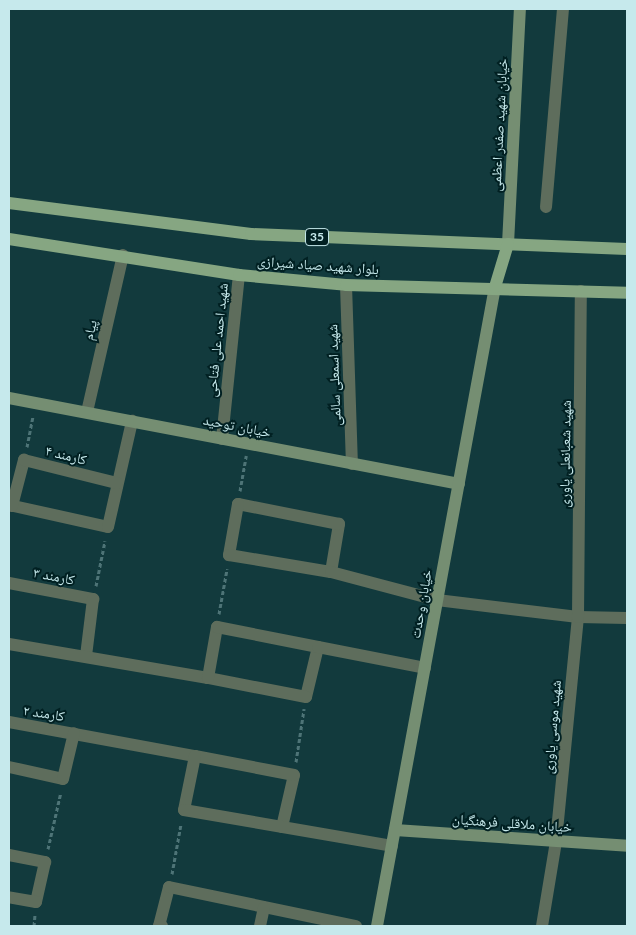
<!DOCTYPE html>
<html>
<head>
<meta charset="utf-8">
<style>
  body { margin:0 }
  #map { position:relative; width:636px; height:935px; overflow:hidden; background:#123a3d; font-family:Lato,"Noto Naskh Arabic",sans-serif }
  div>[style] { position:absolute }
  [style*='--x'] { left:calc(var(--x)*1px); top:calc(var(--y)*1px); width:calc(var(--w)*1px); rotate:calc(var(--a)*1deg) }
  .path>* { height:3px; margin-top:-1.5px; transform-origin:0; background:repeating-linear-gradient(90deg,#4e7477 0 4px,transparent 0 6.5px) }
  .street>* { height:12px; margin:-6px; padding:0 6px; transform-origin:6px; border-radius:6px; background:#5e6d5c }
  .secondary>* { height:12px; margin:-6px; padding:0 6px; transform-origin:6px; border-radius:6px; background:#758e72 }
  .primary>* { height:12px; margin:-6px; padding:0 6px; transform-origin:6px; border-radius:6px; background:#86a682 }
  span { translate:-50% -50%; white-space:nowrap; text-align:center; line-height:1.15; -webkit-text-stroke:4px #012022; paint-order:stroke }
  .shield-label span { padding:1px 4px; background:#012022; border:1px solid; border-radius:4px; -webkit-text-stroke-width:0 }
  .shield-label { font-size:12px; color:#c6e9ec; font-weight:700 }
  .street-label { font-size:14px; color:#c6e9ec }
  .frame { position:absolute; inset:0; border:10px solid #c6e9ec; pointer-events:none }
</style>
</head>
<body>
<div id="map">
  <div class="path">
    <div style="--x:27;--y:447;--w:31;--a:-79"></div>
    <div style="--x:240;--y:491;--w:36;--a:-80"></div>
    <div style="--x:96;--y:586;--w:46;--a:-78.7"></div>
    <div style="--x:219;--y:614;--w:46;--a:-79.9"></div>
    <div style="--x:296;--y:762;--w:54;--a:-81.4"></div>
    <div style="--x:48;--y:849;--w:58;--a:-77.2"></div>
    <div style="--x:172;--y:874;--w:51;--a:-79.8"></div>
    <div style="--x:34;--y:926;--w:11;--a:-85"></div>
  </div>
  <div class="street">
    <div style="--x:546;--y:207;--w:199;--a:-85.1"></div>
    <div style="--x:346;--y:285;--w:179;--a:88.1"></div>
    <div style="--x:87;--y:412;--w:161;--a:-77.1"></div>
    <div style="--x:222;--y:439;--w:165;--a:-84.1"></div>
    <div style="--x:9;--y:505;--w:101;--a:12.5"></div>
    <div style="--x:108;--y:527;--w:109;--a:-77.2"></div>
    <div style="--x:12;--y:506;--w:48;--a:-75.4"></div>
    <div style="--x:24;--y:460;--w:96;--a:13.9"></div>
    <div style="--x:331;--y:572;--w:49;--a:-80.5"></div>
    <div style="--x:339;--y:524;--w:103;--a:-168.8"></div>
    <div style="--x:238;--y:504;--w:52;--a:100"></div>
    <div style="--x:229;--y:555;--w:103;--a:9.5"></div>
    <div style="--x:331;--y:572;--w:110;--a:14.8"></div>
    <div style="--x:437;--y:600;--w:142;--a:6.9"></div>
    <div style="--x:578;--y:617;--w:49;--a:1.2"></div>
    <div style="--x:9;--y:583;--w:86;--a:10.8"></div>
    <div style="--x:93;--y:599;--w:57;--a:97"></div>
    <div style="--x:9;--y:644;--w:202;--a:9.7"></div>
    <div style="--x:318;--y:647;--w:51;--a:103.5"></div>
    <div style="--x:306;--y:697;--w:100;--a:-169"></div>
    <div style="--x:208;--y:678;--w:52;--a:-80"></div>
    <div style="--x:217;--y:627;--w:103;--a:11.2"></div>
    <div style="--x:318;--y:647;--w:109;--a:11.1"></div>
    <div style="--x:9;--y:722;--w:189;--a:10.4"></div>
    <div style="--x:9;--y:767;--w:55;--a:12.5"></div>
    <div style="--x:63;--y:779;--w:47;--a:-76.6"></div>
    <div style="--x:282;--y:827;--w:53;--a:-77"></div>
    <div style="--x:294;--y:775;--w:101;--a:-169.1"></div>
    <div style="--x:195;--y:756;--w:55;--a:101.5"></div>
    <div style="--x:184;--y:810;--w:211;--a:9.8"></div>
    <div style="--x:9;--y:855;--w:37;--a:11"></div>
    <div style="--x:45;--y:862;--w:41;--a:102.7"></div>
    <div style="--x:36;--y:902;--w:27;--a:-170"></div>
    <div style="--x:162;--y:926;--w:3;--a:180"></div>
    <div style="--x:159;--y:926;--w:40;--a:-75.6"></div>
    <div style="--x:169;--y:887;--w:191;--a:11.8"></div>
    <div style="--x:260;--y:926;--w:19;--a:-78"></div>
    <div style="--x:542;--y:926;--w:86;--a:-80.6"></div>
    <div style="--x:556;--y:841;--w:225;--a:-84.4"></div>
    <div style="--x:578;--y:617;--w:326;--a:-89.5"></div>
  </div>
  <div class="secondary">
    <div style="--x:508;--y:244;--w:235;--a:-87.1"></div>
    <div style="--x:9;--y:398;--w:458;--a:10.8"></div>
    <div style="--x:395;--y:830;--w:233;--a:3.9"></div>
    <div style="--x:377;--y:926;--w:650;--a:-79.54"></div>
  </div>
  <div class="primary">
    <div style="--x:9;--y:203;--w:244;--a:7.3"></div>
    <div style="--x:251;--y:234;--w:376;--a:2.3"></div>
    <div style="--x:9;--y:239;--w:233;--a:8.9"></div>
    <div style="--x:239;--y:275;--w:107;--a:5.3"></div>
    <div style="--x:346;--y:285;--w:281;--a:1.6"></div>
    <div style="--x:495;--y:287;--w:45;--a:-73.2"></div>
  </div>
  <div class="shield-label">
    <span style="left:317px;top:237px">35</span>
  </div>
  <div class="street-label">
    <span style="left:499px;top:125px;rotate:-87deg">خیابان شهید صفدر اعظمی</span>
    <span style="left:318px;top:265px;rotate:4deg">بلوار شهید صیاد شیرازی</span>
    <span style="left:90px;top:330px;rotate:-77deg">پیام</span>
    <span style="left:217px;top:340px;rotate:-84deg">شهید احمد علی فتاحی</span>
    <span style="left:334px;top:375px;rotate:-92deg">شهید اسمعلی سالمی</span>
    <span style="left:237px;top:426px;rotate:11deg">خیابان توحید</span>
    <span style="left:565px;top:454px;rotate:-89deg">شهید شعبانعلی یاوری</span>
    <span style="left:66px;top:455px;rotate:14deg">کارمند ۴</span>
    <span style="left:54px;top:576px;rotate:11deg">کارمند ۳</span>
    <span style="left:421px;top:604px;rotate:-80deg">خیابان وحدت</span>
    <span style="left:44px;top:713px;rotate:9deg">کارمند ۲</span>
    <span style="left:552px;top:727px;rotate:-85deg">شهید موسی یاوری</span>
    <span style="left:512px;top:823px;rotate:4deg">خیابان ملاقلی فرهنگیان</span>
  </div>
  <div class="frame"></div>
</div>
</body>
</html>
